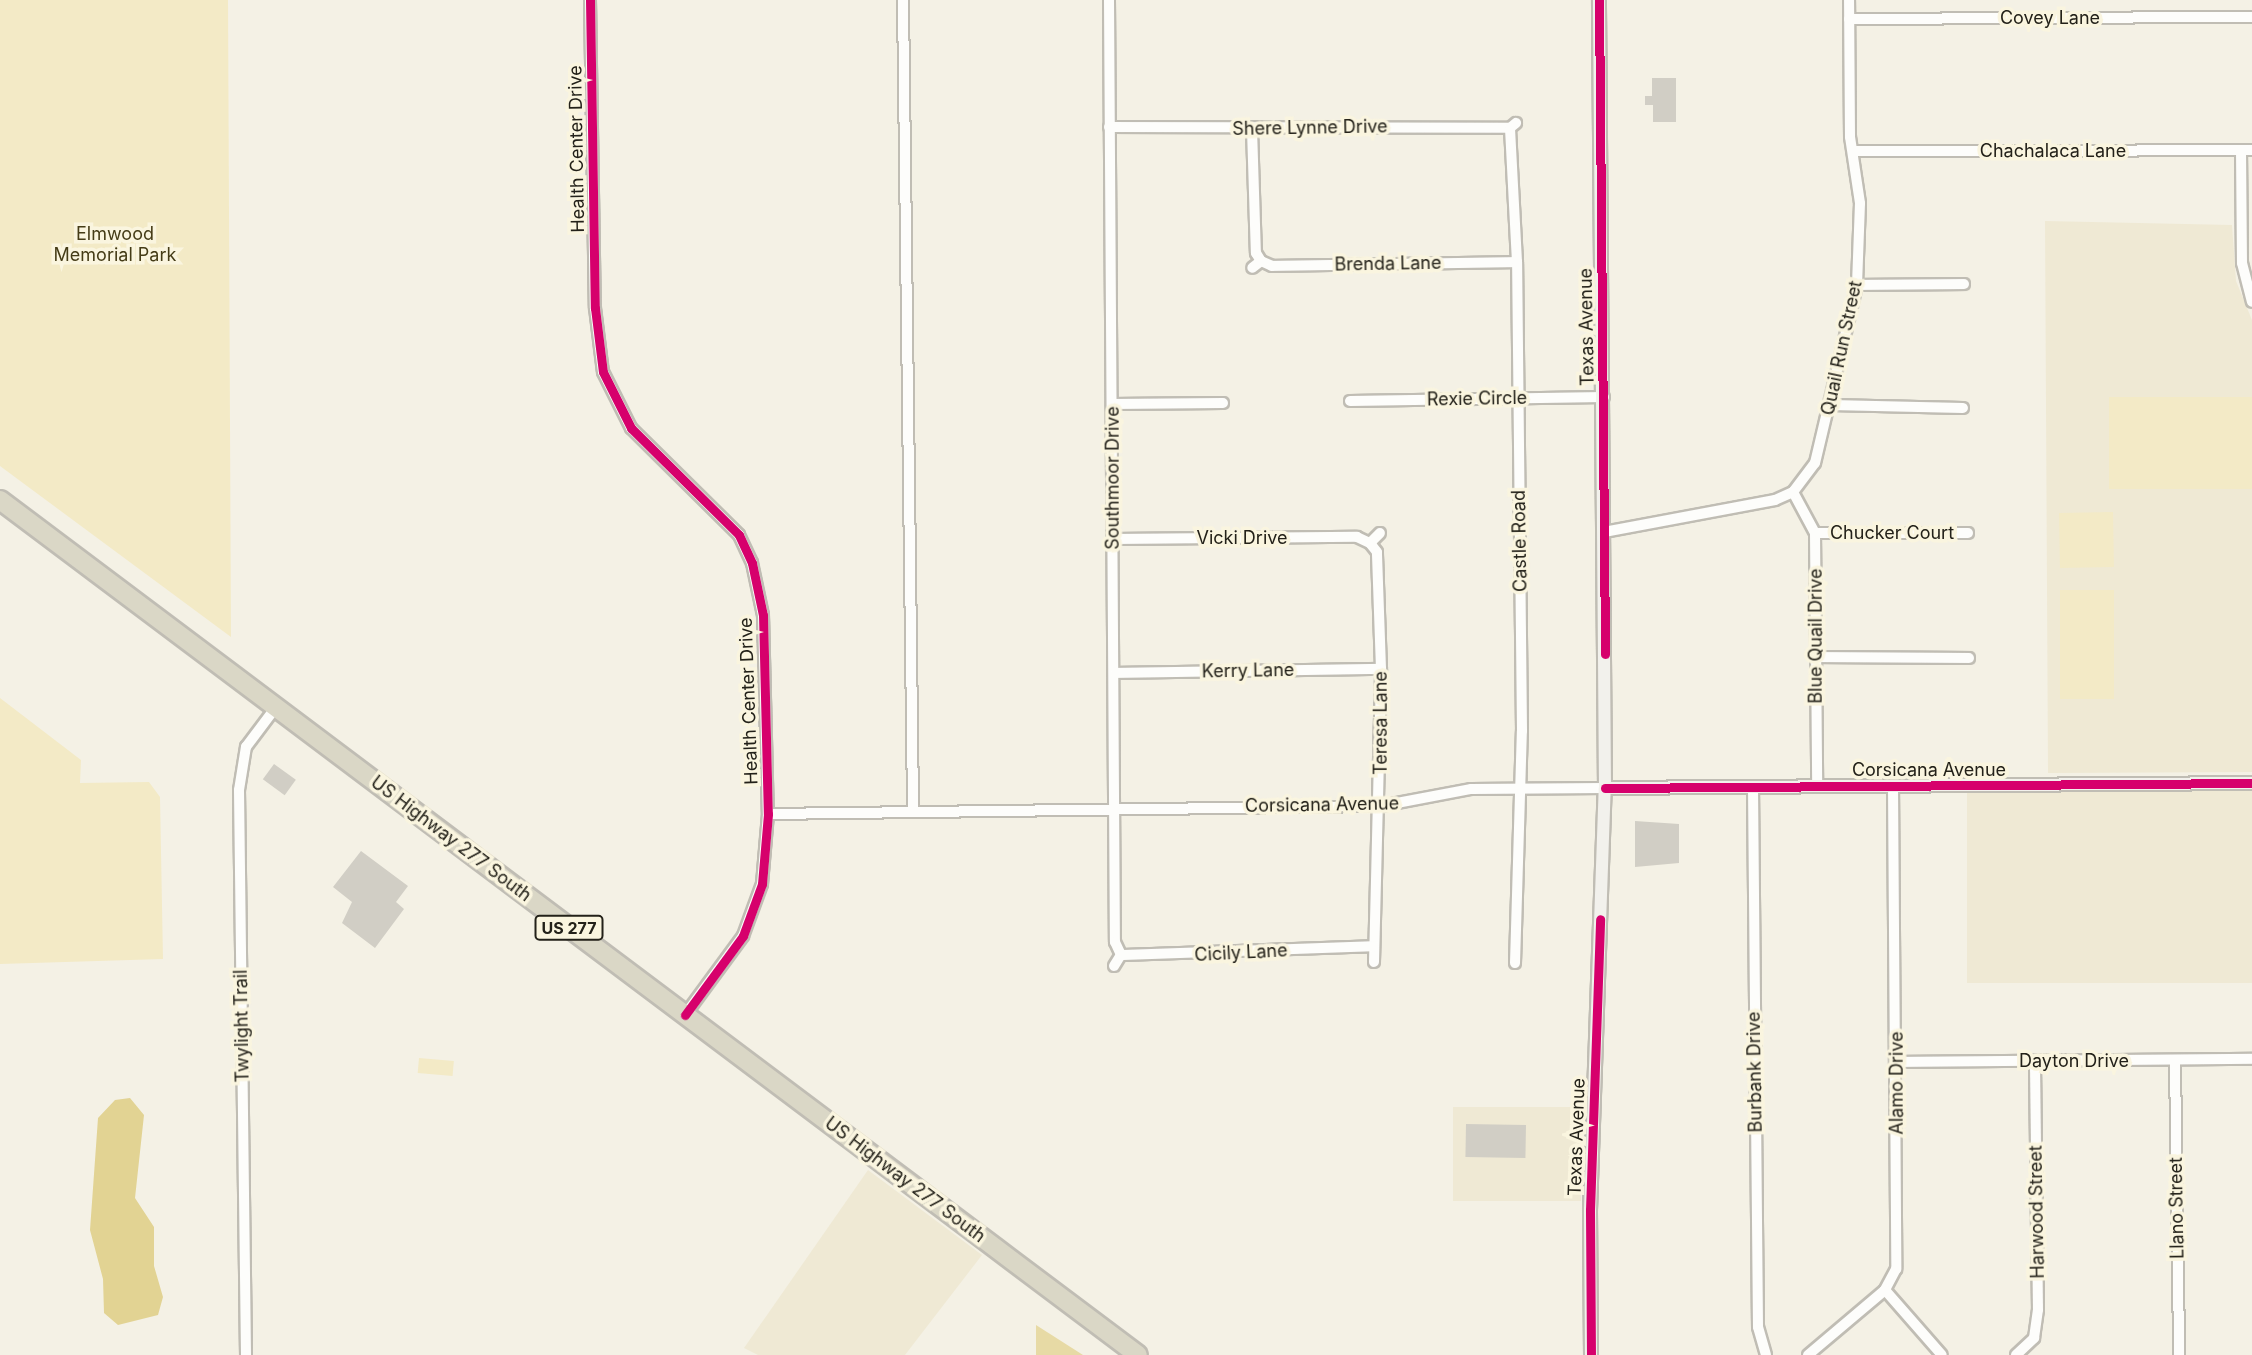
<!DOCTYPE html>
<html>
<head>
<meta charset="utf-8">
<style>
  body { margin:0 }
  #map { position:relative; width:2252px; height:1355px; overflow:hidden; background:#f4f1e5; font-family:Inter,sans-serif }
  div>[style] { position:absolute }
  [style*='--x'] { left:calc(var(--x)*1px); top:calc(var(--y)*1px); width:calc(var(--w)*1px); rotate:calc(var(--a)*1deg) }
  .built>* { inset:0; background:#efe9d4; transform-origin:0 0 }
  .green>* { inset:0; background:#f3eac6; transform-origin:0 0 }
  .forest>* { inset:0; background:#e7daa5 }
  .water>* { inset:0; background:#e2d393 }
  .building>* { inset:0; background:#d1cec5; transform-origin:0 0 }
  .roads { filter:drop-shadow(2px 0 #c0bdb4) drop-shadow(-2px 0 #c0bdb4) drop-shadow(0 2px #c0bdb4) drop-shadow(0 -2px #c0bdb4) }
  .street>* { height:10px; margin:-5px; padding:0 5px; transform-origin:5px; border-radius:5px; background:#fdfdfb }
  .secondary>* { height:12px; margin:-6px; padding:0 6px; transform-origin:6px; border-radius:6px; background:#f2f1ec }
  .highway>* { height:18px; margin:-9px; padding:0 9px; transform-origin:9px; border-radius:9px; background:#dad7c6 }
  .cycleway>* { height:9px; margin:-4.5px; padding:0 4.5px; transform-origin:4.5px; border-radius:4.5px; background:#d6006c }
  span { translate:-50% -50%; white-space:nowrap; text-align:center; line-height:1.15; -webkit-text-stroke:7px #faf5df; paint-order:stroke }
  .shield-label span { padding:2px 5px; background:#faf5df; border:2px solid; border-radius:5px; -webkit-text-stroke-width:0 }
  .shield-label { font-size:16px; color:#232119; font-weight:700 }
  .street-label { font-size:18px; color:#232119 }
  .park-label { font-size:18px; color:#453c17 }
</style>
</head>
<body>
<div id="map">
  <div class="built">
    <div style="clip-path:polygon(2045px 221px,2232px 225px,2236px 281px,2252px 320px,2252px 772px,2048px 773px)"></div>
    <div style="left:2252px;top:789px;width:194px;height:285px;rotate:90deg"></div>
    <div style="left:1453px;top:1107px;width:128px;height:94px"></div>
    <div style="clip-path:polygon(868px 1170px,982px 1255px,905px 1355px,758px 1355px,744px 1348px)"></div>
  </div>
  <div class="green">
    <div style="clip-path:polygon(0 0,228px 0,231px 637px,0 466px)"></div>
    <div style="left:2252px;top:397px;width:92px;height:143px;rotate:90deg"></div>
    <div style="left:2113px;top:512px;width:55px;height:54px;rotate:89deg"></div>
    <div style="left:2114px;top:590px;width:109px;height:54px;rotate:90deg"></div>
    <div style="clip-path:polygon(0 698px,81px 760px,80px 783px,149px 782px,160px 797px,163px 959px,0 964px)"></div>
    <div style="left:419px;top:1058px;width:35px;height:15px;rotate:5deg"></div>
  </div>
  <div class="forest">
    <div style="clip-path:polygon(1036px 1325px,1083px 1355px,1036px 1355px)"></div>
  </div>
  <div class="water">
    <div style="clip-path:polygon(130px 1098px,144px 1115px,135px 1198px,154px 1227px,154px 1266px,163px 1297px,158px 1315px,118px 1325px,104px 1313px,103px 1279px,90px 1230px,98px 1118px,115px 1100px)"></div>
  </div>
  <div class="building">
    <div style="clip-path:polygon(1652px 78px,1676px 78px,1676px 122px,1653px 122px,1653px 105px,1645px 105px,1645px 96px,1652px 96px)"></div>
    <div style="left:274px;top:764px;width:27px;height:19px;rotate:36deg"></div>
    <div style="clip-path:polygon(1635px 821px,1679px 824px,1679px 863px,1635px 867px)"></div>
    <div style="clip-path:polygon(361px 851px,408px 886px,396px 902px,404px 909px,375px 948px,342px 923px,352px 902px,333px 887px)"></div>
    <div style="left:1466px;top:1124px;width:60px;height:33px;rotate:1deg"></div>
  </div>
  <div class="roads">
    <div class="street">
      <div style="--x:590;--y:0;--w:308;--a:89.1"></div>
      <div style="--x:595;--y:308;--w:64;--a:82.9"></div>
      <div style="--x:603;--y:372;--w:63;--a:63.4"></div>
      <div style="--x:631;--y:428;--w:152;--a:44.7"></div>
      <div style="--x:739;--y:535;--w:31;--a:65"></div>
      <div style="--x:752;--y:563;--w:53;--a:78.1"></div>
      <div style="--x:763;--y:615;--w:199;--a:88.6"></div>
      <div style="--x:768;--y:814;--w:70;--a:94.9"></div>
      <div style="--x:762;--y:884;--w:55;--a:110.1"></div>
      <div style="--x:743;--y:936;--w:98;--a:126.3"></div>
      <div style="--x:903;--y:0;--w:811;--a:89.29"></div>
      <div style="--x:1109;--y:0;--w:942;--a:89.64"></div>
      <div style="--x:1115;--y:942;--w:14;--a:65"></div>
      <div style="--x:1849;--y:19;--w:403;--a:-0.3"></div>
      <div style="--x:1109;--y:127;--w:401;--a:0.1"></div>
      <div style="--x:1252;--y:129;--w:124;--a:88.2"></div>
      <div style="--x:1256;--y:253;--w:9;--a:58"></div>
      <div style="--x:1261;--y:261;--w:11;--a:142"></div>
      <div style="--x:2241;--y:150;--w:113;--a:89.5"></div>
      <div style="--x:2242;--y:263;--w:40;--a:75.6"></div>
      <div style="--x:1853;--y:151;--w:399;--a:-0.1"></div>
      <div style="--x:1261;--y:261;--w:12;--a:24"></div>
      <div style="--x:1272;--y:266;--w:245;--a:-0.9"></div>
      <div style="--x:1857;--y:285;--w:107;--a:-0.5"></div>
      <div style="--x:1350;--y:401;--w:254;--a:-0.9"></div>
      <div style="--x:1112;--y:404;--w:111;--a:-0.5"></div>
      <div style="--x:1831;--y:405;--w:132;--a:1.3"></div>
      <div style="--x:1793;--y:492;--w:47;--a:61.8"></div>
      <div style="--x:1815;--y:533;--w:254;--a:89.5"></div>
      <div style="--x:1604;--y:532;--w:174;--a:-10.6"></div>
      <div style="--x:1775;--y:500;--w:20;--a:-24"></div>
      <div style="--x:1793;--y:492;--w:36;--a:-53"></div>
      <div style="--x:1815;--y:463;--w:183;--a:-76.7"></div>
      <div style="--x:1857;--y:285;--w:82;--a:-87.9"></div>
      <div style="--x:1860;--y:203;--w:67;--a:-98.6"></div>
      <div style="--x:1850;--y:137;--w:137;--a:-90.4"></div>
      <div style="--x:1815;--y:533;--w:153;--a:0"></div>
      <div style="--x:1113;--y:539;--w:244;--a:-0.5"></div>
      <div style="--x:1357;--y:537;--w:14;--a:25"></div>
      <div style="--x:1816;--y:657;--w:153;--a:0.4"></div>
      <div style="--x:1116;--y:673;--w:265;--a:-0.9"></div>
      <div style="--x:1893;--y:786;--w:483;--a:89.6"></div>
      <div style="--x:1896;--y:1269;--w:24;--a:118"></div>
      <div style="--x:1885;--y:1290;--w:86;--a:48.8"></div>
      <div style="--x:1753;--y:787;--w:540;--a:89.47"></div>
      <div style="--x:1758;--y:1327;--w:29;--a:74"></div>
      <div style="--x:768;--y:814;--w:613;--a:-0.75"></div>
      <div style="--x:1381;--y:806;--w:92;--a:-10.7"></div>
      <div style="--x:1471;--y:789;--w:134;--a:-0.4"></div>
      <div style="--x:1374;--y:962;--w:293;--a:-88.6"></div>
      <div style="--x:1381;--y:669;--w:117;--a:-92"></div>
      <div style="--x:1377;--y:552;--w:11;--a:-128"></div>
      <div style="--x:1370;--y:543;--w:14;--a:-45"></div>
      <div style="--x:1515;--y:963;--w:232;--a:-88.3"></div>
      <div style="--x:1522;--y:731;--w:469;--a:-90.6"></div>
      <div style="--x:1517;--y:262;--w:134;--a:-93"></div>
      <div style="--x:1510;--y:128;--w:8;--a:-40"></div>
      <div style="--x:1114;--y:966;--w:13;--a:-58"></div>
      <div style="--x:1121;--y:955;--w:253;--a:-2"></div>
      <div style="--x:2175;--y:1060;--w:295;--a:89.2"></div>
      <div style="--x:1897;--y:1062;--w:355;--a:-0.5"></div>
      <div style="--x:246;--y:1355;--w:565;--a:-90.71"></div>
      <div style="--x:239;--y:790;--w:44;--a:-80.8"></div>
      <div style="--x:246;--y:747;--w:50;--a:-53.1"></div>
      <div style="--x:1808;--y:1355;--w:101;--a:-40.2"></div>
      <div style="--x:2016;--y:1355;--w:25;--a:-43"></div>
      <div style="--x:2034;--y:1338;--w:28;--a:-82"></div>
      <div style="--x:2038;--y:1310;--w:249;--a:-90.7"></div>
    </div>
    <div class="secondary">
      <div style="--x:1605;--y:788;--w:647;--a:-0.44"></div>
      <div style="--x:1591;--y:1355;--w:145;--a:-90.4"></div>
      <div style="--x:1590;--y:1210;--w:422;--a:-88"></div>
      <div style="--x:1605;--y:788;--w:788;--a:-90.44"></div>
    </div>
    <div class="highway">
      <div style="--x:0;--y:500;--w:1423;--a:36.92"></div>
    </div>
  </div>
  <div class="cycleway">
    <div style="--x:590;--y:0;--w:308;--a:89.1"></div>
    <div style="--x:595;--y:308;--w:64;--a:82.9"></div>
    <div style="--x:603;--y:372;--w:63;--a:63.4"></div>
    <div style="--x:631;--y:428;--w:152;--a:44.7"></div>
    <div style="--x:739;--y:535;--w:31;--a:65"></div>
    <div style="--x:752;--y:563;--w:53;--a:78.1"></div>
    <div style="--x:763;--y:615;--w:199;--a:88.6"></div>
    <div style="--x:768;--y:814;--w:70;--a:94.9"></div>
    <div style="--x:762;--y:884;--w:55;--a:110.1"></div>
    <div style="--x:743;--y:936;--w:98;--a:126.3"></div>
    <div style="--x:1599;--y:0;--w:654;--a:89.47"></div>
    <div style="--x:1605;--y:788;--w:647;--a:-0.44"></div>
    <div style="--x:1591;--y:1355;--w:145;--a:-90.4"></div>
    <div style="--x:1590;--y:1210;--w:291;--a:-88"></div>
  </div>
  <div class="shield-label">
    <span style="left:569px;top:928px">US 277</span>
  </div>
  <div class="street-label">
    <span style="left:2050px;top:18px">Covey Lane</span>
    <span style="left:1310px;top:128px;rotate:-1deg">Shere Lynne Drive</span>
    <span style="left:577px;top:149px;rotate:-91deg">Health Center Drive</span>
    <span style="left:2053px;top:151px">Chachalaca Lane</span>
    <span style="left:1388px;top:264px;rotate:-1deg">Brenda Lane</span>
    <span style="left:1587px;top:327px;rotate:-91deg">Texas Avenue</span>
    <span style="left:1842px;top:348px;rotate:-78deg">Quail Run Street</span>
    <span style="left:1477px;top:399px;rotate:-1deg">Rexie Circle</span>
    <span style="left:1113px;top:478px;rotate:-90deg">Southmoor Drive</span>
    <span style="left:1892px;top:533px">Chucker Court</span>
    <span style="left:1242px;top:538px">Vicki Drive</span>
    <span style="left:1520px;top:541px;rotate:-91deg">Castle Road</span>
    <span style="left:1816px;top:636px;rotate:-90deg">Blue Quail Drive</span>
    <span style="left:1248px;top:671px;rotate:-1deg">Kerry Lane</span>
    <span style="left:749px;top:701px;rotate:-92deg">Health Center Drive</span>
    <span style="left:1381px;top:723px;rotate:-90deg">Teresa Lane</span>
    <span style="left:1929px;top:770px">Corsicana Avenue</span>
    <span style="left:1322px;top:805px;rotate:-1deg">Corsicana Avenue</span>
    <span style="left:451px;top:839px;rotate:37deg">US Highway 277 South</span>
    <span style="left:1241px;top:953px;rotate:-3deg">Cicily Lane</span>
    <span style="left:242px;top:1026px;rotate:-91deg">Twylight Trail</span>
    <span style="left:2074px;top:1061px">Dayton Drive</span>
    <span style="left:1755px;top:1072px;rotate:-91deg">Burbank Drive</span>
    <span style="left:1897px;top:1083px;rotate:-90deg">Alamo Drive</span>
    <span style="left:1577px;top:1137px;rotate:-88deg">Texas Avenue</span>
    <span style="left:905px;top:1180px;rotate:37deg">US Highway 277 South</span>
    <span style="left:2177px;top:1208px;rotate:-91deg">Llano Street</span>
    <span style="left:2037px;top:1212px;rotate:-91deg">Harwood Street</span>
  </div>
  <div class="park-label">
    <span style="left:115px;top:245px">Elmwood<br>Memorial Park</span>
  </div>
</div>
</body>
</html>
